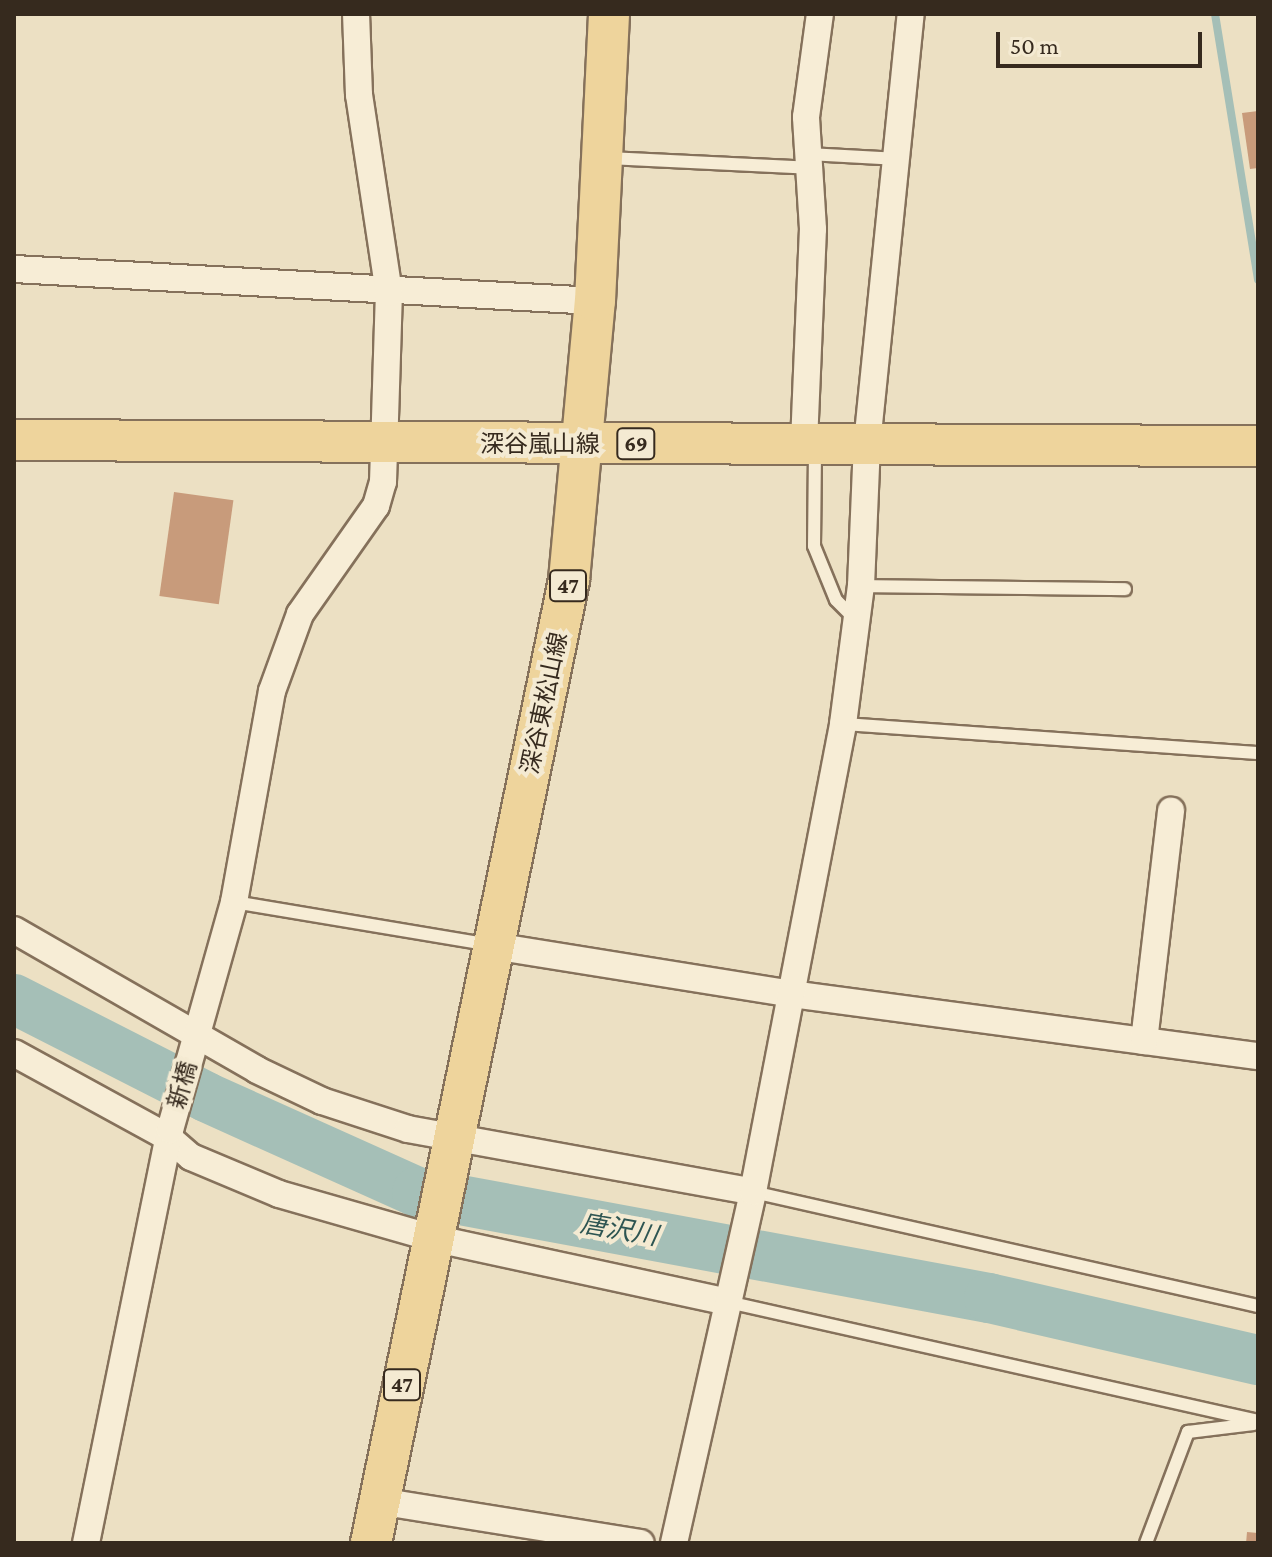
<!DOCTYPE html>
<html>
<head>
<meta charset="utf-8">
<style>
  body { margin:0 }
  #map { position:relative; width:1272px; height:1557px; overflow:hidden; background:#ece0c3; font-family:"Crimson Pro","Noto Sans JP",serif }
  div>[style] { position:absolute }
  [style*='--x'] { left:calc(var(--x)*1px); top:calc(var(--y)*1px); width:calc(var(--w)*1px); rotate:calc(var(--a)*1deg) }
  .stream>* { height:8px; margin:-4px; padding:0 4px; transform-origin:4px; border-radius:4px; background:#a5bfb7 }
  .river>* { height:50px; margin:-25px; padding:0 25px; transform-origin:25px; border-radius:25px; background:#a5bfb7 }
  .building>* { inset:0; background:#c89b7b; transform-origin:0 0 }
  .roads { filter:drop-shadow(2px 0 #85715b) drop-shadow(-2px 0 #85715b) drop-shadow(0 2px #85715b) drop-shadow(0 -2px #85715b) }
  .lane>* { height:12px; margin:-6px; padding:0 6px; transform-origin:6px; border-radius:6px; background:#f7edd6 }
  .street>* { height:26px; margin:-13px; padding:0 13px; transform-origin:13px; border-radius:13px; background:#f7edd6 }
  .primary>* { height:40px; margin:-20px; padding:0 20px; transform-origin:20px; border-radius:20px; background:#eed49c }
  span { translate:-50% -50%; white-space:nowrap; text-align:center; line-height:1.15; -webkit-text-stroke:8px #f4ead2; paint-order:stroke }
  .shield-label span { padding:2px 6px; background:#f4ead2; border:2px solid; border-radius:6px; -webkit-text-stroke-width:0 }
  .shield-label { font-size:22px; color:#362a1e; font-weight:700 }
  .street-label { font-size:24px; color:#362a1e }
  .water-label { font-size:26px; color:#2e5552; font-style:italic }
  .frame { position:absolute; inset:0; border:16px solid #362a1e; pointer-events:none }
  .scale { position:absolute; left:996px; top:32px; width:206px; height:36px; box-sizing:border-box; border:4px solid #362a1e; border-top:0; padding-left:10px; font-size:24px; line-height:28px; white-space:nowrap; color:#362a1e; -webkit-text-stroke:6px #f4ead2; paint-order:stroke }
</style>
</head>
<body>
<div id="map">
  <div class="stream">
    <div style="--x:1215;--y:14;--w:269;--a:80.8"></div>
  </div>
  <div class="river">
    <div style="--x:14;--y:999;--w:216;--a:27"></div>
    <div style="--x:206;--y:1097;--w:231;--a:24.2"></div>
    <div style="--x:417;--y:1192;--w:582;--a:10.5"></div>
    <div style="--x:989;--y:1298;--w:276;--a:13"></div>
  </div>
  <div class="building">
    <div style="clip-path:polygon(1258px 111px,1258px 168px,1250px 169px,1242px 113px)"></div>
    <div style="left:174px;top:492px;width:60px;height:105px;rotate:8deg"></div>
    <div style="left:1247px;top:1532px;width:11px;height:11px;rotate:5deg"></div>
  </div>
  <div class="roads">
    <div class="lane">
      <div style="--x:808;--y:154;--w:91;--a:3.1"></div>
      <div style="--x:608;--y:158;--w:201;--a:2.8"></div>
      <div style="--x:815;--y:451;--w:95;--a:90.6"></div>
      <div style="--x:814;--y:546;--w:58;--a:67.8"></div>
      <div style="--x:836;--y:600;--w:28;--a:45"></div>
      <div style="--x:861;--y:586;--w:264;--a:0.7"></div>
      <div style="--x:843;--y:724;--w:416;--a:4"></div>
      <div style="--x:234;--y:902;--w:260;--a:9.5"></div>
      <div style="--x:753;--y:1192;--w:518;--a:12.72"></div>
      <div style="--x:728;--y:1302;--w:543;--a:12.65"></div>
      <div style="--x:1146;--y:1543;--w:119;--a:-69.3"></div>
      <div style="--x:1188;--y:1432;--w:66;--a:-6.9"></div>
    </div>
    <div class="street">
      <div style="--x:14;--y:269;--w:582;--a:3.15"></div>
      <div style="--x:804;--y:443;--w:214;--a:-87.6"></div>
      <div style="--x:813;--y:229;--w:112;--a:-93.6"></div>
      <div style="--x:806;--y:117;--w:104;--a:-82.3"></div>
      <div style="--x:14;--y:930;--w:280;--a:29.9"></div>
      <div style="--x:257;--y:1070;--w:72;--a:25.5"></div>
      <div style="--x:322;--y:1101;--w:90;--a:18"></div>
      <div style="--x:408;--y:1129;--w:351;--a:10.3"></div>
      <div style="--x:493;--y:946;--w:303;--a:9.1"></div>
      <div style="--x:792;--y:994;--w:470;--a:7.6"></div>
      <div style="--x:1144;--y:1041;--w:232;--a:-83.3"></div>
      <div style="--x:14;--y:1053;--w:177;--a:28.7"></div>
      <div style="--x:169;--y:1138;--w:29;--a:41"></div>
      <div style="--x:191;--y:1157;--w:95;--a:22.8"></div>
      <div style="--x:279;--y:1194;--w:159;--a:16"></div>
      <div style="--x:432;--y:1238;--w:303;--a:12.2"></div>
      <div style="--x:378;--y:1501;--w:266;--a:9.1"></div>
      <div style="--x:86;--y:1543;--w:421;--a:-78.5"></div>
      <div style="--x:170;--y:1130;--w:237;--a:-74.3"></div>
      <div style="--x:234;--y:902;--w:214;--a:-79.8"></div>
      <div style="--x:272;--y:691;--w:82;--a:-70"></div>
      <div style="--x:300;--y:614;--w:132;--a:-54.9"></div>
      <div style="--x:376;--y:506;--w:25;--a:-74"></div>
      <div style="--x:383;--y:482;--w:189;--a:-88.2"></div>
      <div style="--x:389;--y:293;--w:200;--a:-98.6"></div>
      <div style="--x:359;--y:95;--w:81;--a:-92.1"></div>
      <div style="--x:674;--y:1543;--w:360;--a:-77.3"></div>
      <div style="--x:753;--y:1192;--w:477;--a:-79.1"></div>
      <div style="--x:843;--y:724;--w:139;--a:-82.6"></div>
      <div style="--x:861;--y:586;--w:142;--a:-87.6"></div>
      <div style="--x:867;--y:444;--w:432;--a:-84.2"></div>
    </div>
    <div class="primary">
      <div style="--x:14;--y:440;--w:1244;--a:0.28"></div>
      <div style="--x:371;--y:1543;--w:983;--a:-78.38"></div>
      <div style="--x:569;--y:580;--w:280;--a:-84.7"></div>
      <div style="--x:595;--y:301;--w:287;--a:-87.2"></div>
    </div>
  </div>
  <div class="shield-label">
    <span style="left:636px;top:444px">69</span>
    <span style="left:568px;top:586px">47</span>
    <span style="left:402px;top:1385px">47</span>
  </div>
  <div class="street-label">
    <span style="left:540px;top:444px">深谷嵐山線</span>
    <span style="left:544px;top:703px;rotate:-78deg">深谷東松山線</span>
    <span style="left:182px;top:1085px;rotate:-74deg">新橋</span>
  </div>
  <div class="water-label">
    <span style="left:619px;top:1230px;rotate:10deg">唐沢川</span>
  </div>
  <div class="frame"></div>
  <div class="scale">50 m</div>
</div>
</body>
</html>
